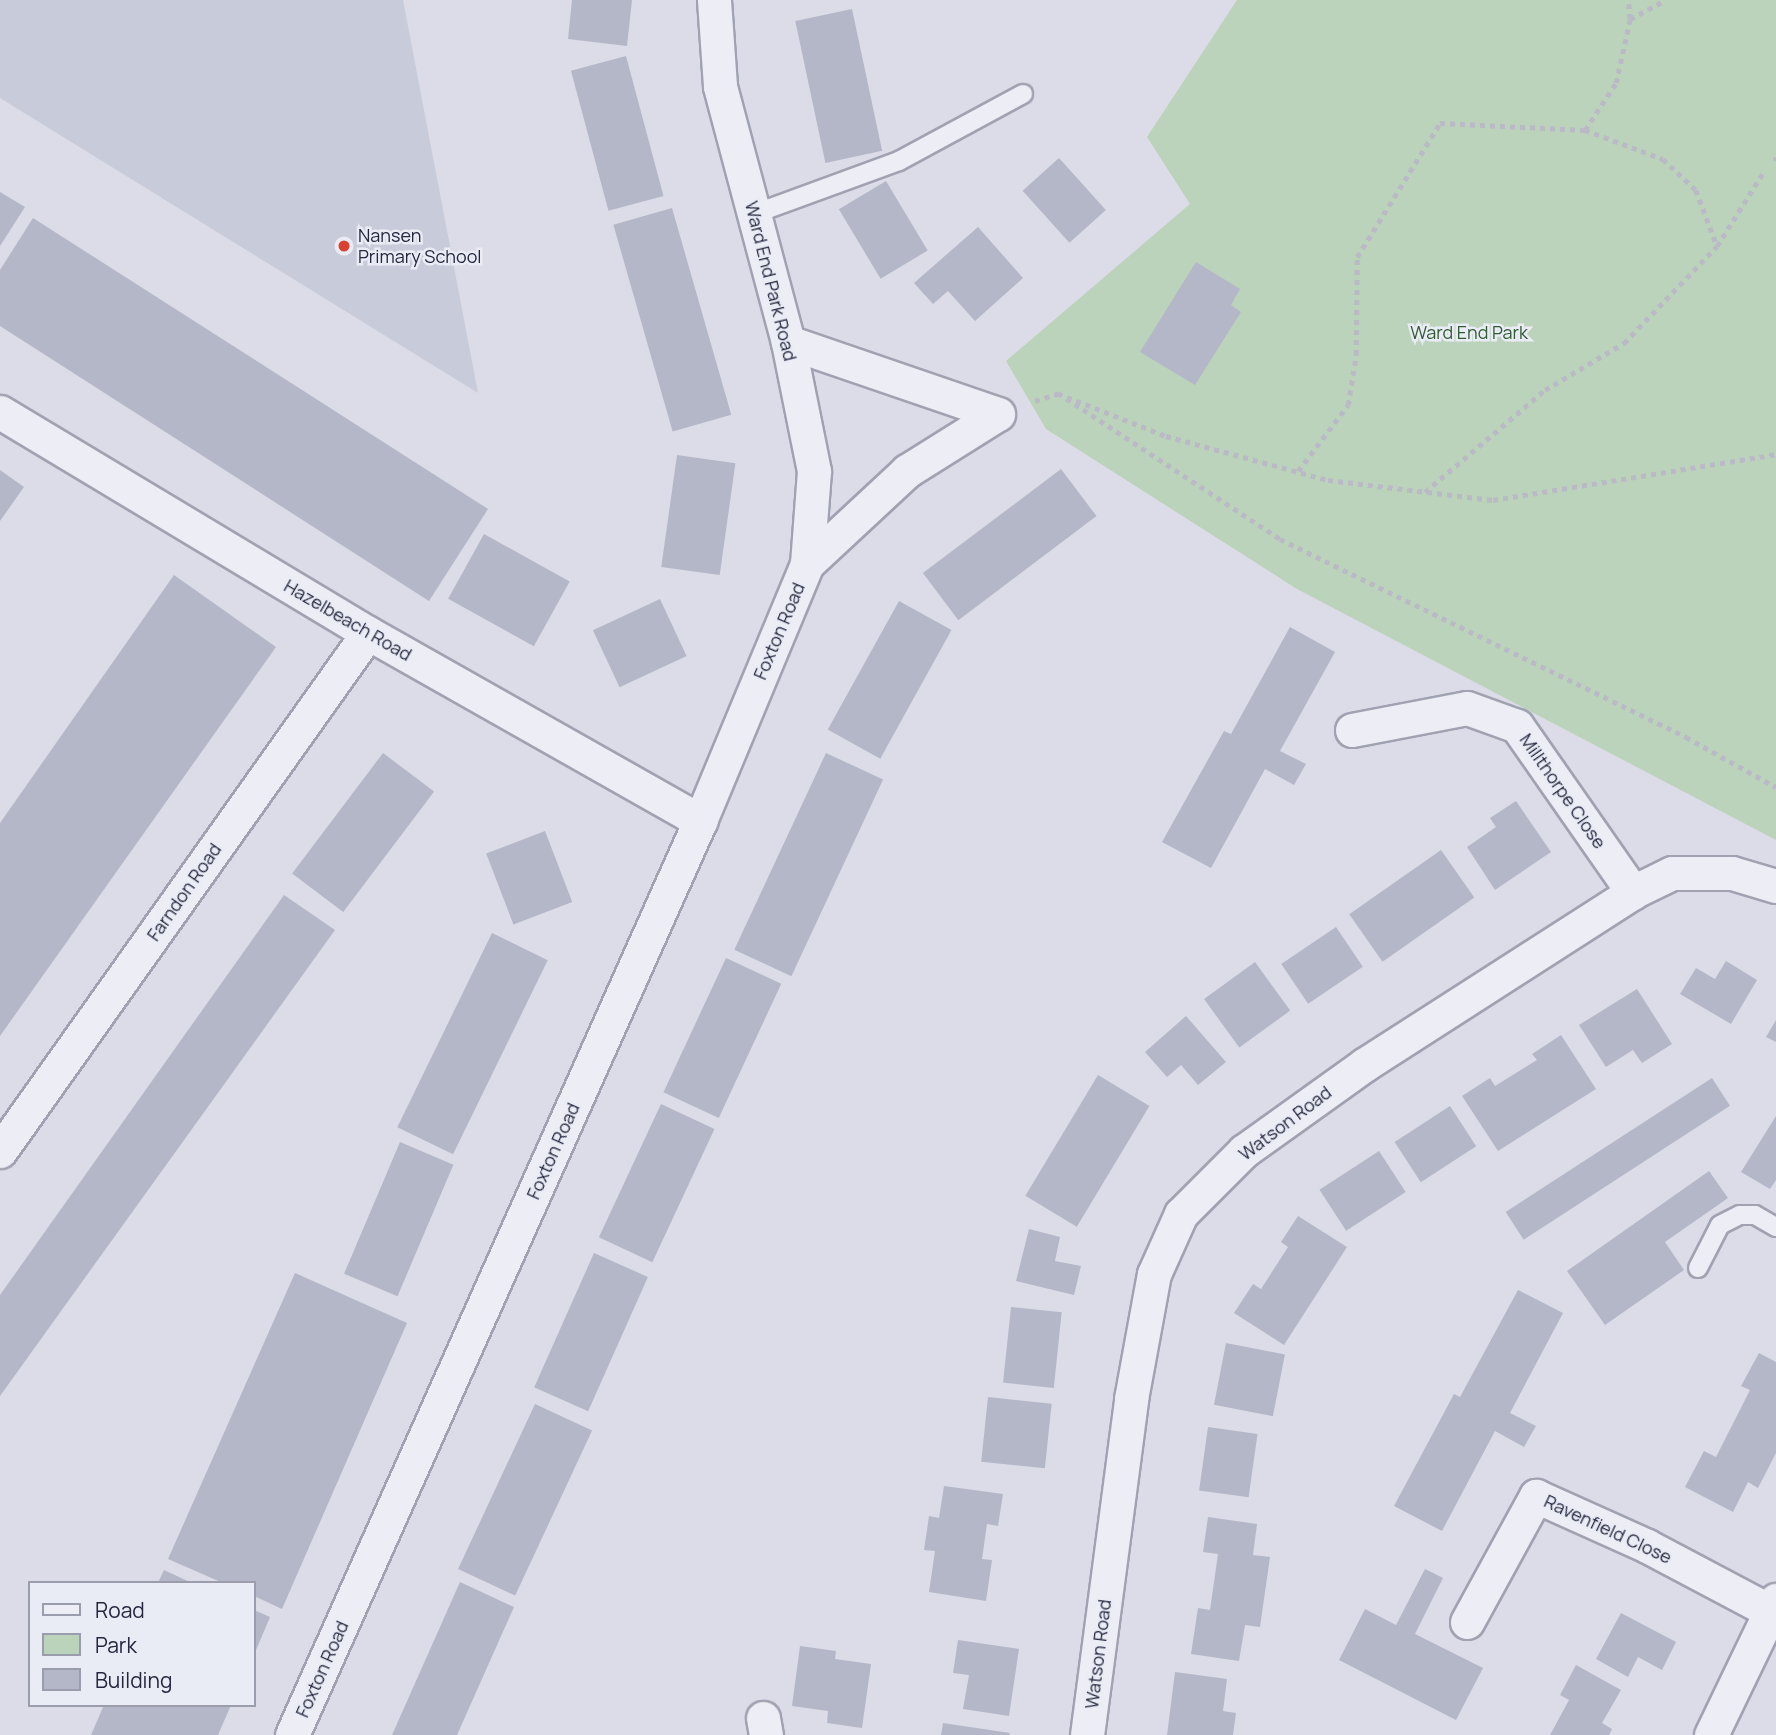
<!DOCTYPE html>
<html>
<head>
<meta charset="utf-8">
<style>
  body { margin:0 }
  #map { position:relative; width:1776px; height:1735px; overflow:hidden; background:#dbdce7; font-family:Manrope,sans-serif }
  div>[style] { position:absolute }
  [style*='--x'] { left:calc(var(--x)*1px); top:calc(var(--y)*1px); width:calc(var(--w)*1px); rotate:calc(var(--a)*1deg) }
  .built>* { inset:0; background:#c8cbd9 }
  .green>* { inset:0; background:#bbd2bb }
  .building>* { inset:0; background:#b4b7c7; transform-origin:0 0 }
  .path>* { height:4.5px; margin-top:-2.25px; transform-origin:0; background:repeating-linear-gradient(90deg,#b9bac5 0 5px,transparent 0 10px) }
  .roads { filter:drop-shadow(2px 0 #a0a2b1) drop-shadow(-2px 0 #a0a2b1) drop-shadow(0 2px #a0a2b1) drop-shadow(0 -2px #a0a2b1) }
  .lane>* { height:18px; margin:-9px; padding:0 9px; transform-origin:9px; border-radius:9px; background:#edeef5 }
  .street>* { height:33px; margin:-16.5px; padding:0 16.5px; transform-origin:16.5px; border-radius:16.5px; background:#edeef5 }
  .dots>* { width:19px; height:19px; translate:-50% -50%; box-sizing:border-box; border:4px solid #eaecf5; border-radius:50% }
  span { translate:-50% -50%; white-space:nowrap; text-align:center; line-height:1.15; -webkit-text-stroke:5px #eaecf5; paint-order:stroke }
  .poi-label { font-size:18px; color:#24273e }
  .left { translate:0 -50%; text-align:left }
  .street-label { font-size:18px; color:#24273e }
  .park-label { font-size:18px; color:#305b32 }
  .legend { position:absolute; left:28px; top:1581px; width:228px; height:126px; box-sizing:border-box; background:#eaecf5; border:2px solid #9b9dac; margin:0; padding:9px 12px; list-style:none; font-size:21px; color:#24273e }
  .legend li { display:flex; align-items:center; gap:14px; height:35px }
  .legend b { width:35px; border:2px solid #9b9dac }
</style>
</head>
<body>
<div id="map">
  <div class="built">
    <div style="clip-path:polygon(0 0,403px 0,478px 393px,0 98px)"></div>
  </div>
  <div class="green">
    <div style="clip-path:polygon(1237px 0,1776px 0,1776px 840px,1297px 589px,1046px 429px,1006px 361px,1190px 204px,1147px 137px)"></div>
  </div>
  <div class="building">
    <div style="clip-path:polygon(572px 0,632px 0,627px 46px,568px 39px)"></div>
    <div style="left:852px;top:9px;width:145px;height:58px;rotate:78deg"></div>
    <div style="left:626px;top:56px;width:145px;height:57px;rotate:75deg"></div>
    <div style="left:1059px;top:158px;width:70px;height:49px;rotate:48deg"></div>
    <div style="left:886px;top:181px;width:81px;height:55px;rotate:59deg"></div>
    <div style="clip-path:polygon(0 192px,25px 207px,0 246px)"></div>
    <div style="left:672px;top:208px;width:215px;height:61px;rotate:74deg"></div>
    <div style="clip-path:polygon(33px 218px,488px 509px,429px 601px,0 326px,0 270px)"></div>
    <div style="clip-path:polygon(978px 227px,1023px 278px,975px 321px,948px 291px,933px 304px,914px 283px)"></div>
    <div style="clip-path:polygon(1196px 262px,1240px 289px,1231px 305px,1241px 312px,1195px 385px,1140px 352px)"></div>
    <div style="left:677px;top:455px;width:59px;height:113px;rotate:8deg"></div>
    <div style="left:1061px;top:469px;width:59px;height:173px;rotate:53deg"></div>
    <div style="clip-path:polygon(0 470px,24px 487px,0 521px)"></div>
    <div style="left:484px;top:534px;width:98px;height:74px;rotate:29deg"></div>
    <div style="clip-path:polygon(174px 575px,276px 647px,0 1036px,0 823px)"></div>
    <div style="left:660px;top:599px;width:63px;height:74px;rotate:65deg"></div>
    <div style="left:899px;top:601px;width:60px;height:147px;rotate:29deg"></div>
    <div style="clip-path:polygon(1290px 627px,1335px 652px,1280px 751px,1306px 764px,1294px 785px,1265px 769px,1211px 868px,1162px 842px,1224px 731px,1231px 734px)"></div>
    <div style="left:383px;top:753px;width:64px;height:151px;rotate:37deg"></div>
    <div style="left:826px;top:753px;width:63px;height:217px;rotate:25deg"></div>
    <div style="clip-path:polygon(1516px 801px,1551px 852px,1495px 890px,1467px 847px,1496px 827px,1490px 818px)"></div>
    <div style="left:545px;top:831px;width:76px;height:63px;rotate:69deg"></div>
    <div style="left:1441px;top:850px;width:58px;height:112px;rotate:55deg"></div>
    <div style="clip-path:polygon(284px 895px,335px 930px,0 1396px,0 1295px)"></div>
    <div style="left:1336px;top:927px;width:48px;height:66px;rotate:56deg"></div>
    <div style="left:492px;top:933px;width:62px;height:216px;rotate:26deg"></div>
    <div style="left:726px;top:958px;width:61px;height:148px;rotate:25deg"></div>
    <div style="clip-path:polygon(1726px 961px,1757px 980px,1731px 1024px,1680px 994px,1696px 968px,1715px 979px)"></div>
    <div style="left:1255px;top:962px;width:60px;height:63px;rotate:54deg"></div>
    <div style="clip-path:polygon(1637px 989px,1672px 1044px,1642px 1063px,1633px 1050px,1606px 1067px,1579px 1025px)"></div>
    <div style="clip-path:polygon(1186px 1016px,1226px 1062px,1198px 1085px,1181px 1065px,1167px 1077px,1145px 1052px)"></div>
    <div style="clip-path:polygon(1776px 1020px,1776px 1042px,1766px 1037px)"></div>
    <div style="clip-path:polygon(1561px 1035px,1596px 1089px,1498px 1151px,1462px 1096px,1490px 1078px,1495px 1086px,1537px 1060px,1532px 1054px)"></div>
    <div style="left:1098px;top:1075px;width:60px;height:141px;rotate:31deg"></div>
    <div style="left:1712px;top:1078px;width:33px;height:246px;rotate:57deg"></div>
    <div style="left:661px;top:1104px;width:59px;height:147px;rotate:25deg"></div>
    <div style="left:1450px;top:1106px;width:48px;height:66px;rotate:57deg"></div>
    <div style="clip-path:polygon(1776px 1116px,1776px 1180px,1770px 1189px,1741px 1172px)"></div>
    <div style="left:400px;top:1142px;width:58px;height:143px;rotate:23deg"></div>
    <div style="left:1379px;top:1151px;width:49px;height:71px;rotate:57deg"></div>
    <div style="clip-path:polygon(1709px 1171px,1728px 1198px,1665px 1242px,1684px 1270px,1605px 1325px,1567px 1271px)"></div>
    <div style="clip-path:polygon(1298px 1216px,1347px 1247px,1284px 1345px,1234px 1313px,1253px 1284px,1261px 1289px,1288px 1247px,1281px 1242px)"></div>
    <div style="clip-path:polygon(1029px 1229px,1060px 1237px,1055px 1261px,1081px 1266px,1074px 1295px,1016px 1281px)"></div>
    <div style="left:594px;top:1253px;width:59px;height:147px;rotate:24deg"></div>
    <div style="clip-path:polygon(295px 1273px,407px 1323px,282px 1609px,254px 1596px,254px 1583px,223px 1583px,168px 1559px)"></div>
    <div style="clip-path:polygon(1518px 1290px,1563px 1313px,1510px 1413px,1536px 1426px,1524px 1447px,1495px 1431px,1442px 1531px,1394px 1506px,1454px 1394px,1460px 1397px)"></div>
    <div style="left:1011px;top:1307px;width:51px;height:76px;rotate:6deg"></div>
    <div style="left:1226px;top:1343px;width:60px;height:63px;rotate:11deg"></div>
    <div style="clip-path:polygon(1759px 1353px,1776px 1362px,1776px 1453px,1758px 1488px,1748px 1482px,1733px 1512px,1685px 1487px,1704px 1451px,1716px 1457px,1750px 1390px,1741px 1386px)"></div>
    <div style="left:988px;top:1397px;width:64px;height:65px;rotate:6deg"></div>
    <div style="left:535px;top:1404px;width:63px;height:182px;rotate:25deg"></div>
    <div style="left:1208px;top:1427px;width:50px;height:64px;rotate:8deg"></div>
    <div style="clip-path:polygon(944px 1486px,1003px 1494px,998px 1526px,987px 1524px,982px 1559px,992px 1560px,986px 1601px,929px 1592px,935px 1551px,924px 1550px,929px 1516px,939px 1518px)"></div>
    <div style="clip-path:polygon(1208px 1517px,1257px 1524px,1253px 1555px,1270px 1557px,1260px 1627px,1245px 1625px,1239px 1661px,1191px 1654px,1198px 1608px,1210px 1610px,1218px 1554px,1203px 1552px)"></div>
    <div style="clip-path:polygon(1425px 1569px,1443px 1578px,1415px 1634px,1483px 1668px,1456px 1720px,1339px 1660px,1365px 1609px,1396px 1625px)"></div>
    <div style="clip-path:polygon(164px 1570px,192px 1583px,158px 1583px)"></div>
    <div style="clip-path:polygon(460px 1582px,514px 1607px,457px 1735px,392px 1735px)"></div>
    <div style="clip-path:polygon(254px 1610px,270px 1617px,254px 1655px)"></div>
    <div style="clip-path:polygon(1621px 1613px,1676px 1642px,1662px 1670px,1638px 1657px,1628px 1677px,1596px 1659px)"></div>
    <div style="clip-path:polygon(958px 1640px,1019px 1649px,1009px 1716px,963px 1709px,969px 1675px,953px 1673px)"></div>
    <div style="clip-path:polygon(800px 1646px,836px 1651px,835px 1659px,871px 1664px,862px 1728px,827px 1723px,828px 1711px,792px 1706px)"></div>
    <div style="clip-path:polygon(1576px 1665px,1621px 1690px,1602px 1723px,1612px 1729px,1609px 1735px,1550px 1735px,1569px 1700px,1560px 1695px)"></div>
    <div style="clip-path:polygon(1175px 1672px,1227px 1679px,1223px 1711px,1236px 1713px,1233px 1735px,1167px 1735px)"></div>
    <div style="clip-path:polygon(104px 1705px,231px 1705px,218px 1735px,91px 1735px)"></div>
    <div style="clip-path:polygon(943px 1723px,1010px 1733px,1009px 1735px,941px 1735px)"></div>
  </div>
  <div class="path">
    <div style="--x:1630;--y:19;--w:40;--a:-28"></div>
    <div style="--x:1585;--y:130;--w:83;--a:20.4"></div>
    <div style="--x:1663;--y:159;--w:45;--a:43.2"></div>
    <div style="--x:1696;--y:190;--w:60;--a:69.4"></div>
    <div style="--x:1717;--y:246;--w:86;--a:-57.8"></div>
    <div style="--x:1776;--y:157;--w:4;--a:90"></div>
    <div style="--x:1058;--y:393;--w:266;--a:33.3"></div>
    <div style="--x:1280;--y:539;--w:452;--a:26"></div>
    <div style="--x:1686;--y:737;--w:103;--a:29.1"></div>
    <div style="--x:1067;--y:397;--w:106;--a:21.5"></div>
    <div style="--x:1166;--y:436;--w:168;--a:15.2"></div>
    <div style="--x:1328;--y:480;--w:166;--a:6.9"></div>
    <div style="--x:1493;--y:500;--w:287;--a:-9.2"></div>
    <div style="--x:1035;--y:401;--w:25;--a:-18"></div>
    <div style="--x:1298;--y:471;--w:83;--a:-52.9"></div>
    <div style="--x:1348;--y:405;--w:51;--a:-80.9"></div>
    <div style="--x:1356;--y:355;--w:98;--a:-89.4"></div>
    <div style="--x:1357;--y:257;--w:158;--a:-58.2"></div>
    <div style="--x:1440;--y:123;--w:145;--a:2.8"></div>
    <div style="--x:1585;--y:130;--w:56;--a:-56.6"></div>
    <div style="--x:1616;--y:83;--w:66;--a:-77.7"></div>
    <div style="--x:1630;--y:19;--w:19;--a:-96"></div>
    <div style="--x:1425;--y:492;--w:157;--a:-40.4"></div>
    <div style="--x:1545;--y:390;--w:92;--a:-30.7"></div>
    <div style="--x:1624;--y:343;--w:134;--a:-46.2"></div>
  </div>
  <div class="roads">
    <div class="lane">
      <div style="--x:754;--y:214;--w:154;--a:-20.1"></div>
      <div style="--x:899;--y:161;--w:141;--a:-28.4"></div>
      <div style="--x:1698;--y:1268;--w:48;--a:-62.9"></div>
      <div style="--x:1720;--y:1225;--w:22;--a:-27"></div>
      <div style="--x:1740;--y:1215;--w:15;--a:0"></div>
      <div style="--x:1755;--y:1215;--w:24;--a:30"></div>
    </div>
    <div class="street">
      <div style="--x:788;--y:342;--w:222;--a:18.9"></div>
      <div style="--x:0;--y:412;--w:429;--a:31"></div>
      <div style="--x:368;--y:633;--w:382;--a:29.5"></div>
      <div style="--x:807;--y:564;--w:137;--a:-42.9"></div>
      <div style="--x:907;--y:471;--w:107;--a:-32.1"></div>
      <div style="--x:1352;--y:730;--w:117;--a:-10.8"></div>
      <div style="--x:1467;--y:708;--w:53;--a:19.8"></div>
      <div style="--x:1517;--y:726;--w:203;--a:55.1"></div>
      <div style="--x:0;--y:1151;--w:635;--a:-54.61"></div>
      <div style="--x:1467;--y:1622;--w:144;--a:-61.3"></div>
      <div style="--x:1536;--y:1496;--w:122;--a:24.2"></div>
      <div style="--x:1647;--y:1546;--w:139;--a:27.9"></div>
      <div style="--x:763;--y:1718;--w:17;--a:80"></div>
      <div style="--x:292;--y:1735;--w:1001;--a:-65.94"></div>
      <div style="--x:700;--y:821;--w:278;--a:-67.4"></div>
      <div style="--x:807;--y:564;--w:93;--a:-85.7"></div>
      <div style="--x:814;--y:471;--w:132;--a:-101.4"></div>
      <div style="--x:788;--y:342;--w:265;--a:-104.9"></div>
      <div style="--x:720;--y:86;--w:86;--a:-94"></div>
      <div style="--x:1087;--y:1735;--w:339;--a:-82.5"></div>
      <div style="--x:1131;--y:1399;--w:127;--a:-79.6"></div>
      <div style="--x:1154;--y:1274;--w:66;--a:-65.8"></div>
      <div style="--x:1181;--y:1214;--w:89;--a:-45"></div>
      <div style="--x:1244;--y:1151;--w:148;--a:-35.6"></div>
      <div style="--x:1364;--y:1065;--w:320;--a:-32.7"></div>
      <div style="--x:1633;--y:892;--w:43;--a:-26"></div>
      <div style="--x:1672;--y:873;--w:60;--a:0"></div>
      <div style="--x:1732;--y:873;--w:46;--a:16.5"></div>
      <div style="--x:1711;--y:1735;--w:150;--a:-64.3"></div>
    </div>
  </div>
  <div class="dots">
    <div style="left:344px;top:246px;background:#da4131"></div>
  </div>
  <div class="poi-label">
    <span class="left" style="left:358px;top:246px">Nansen<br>Primary School</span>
  </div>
  <div class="street-label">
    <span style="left:771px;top:281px;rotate:76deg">Ward End Park Road</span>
    <span style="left:348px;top:620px;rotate:30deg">Hazelbeach Road</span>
    <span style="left:779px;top:631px;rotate:-67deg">Foxton Road</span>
    <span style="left:1563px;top:791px;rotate:55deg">Millthorpe Close</span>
    <span style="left:184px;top:892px;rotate:-55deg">Farndon Road</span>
    <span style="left:1285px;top:1123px;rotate:-37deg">Watson Road</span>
    <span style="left:553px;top:1151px;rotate:-66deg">Foxton Road</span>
    <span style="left:1608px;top:1529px;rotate:25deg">Ravenfield Close</span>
    <span style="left:1098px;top:1654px;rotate:-83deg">Watson Road</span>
    <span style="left:322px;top:1669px;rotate:-66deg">Foxton Road</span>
  </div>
  <div class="park-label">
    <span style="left:1469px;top:332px">Ward End Park</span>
  </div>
  <ul class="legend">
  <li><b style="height:9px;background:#edeef5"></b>Road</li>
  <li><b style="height:19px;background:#bbd2bb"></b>Park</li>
  <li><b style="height:19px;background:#b4b7c7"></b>Building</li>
  </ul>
</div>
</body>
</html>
